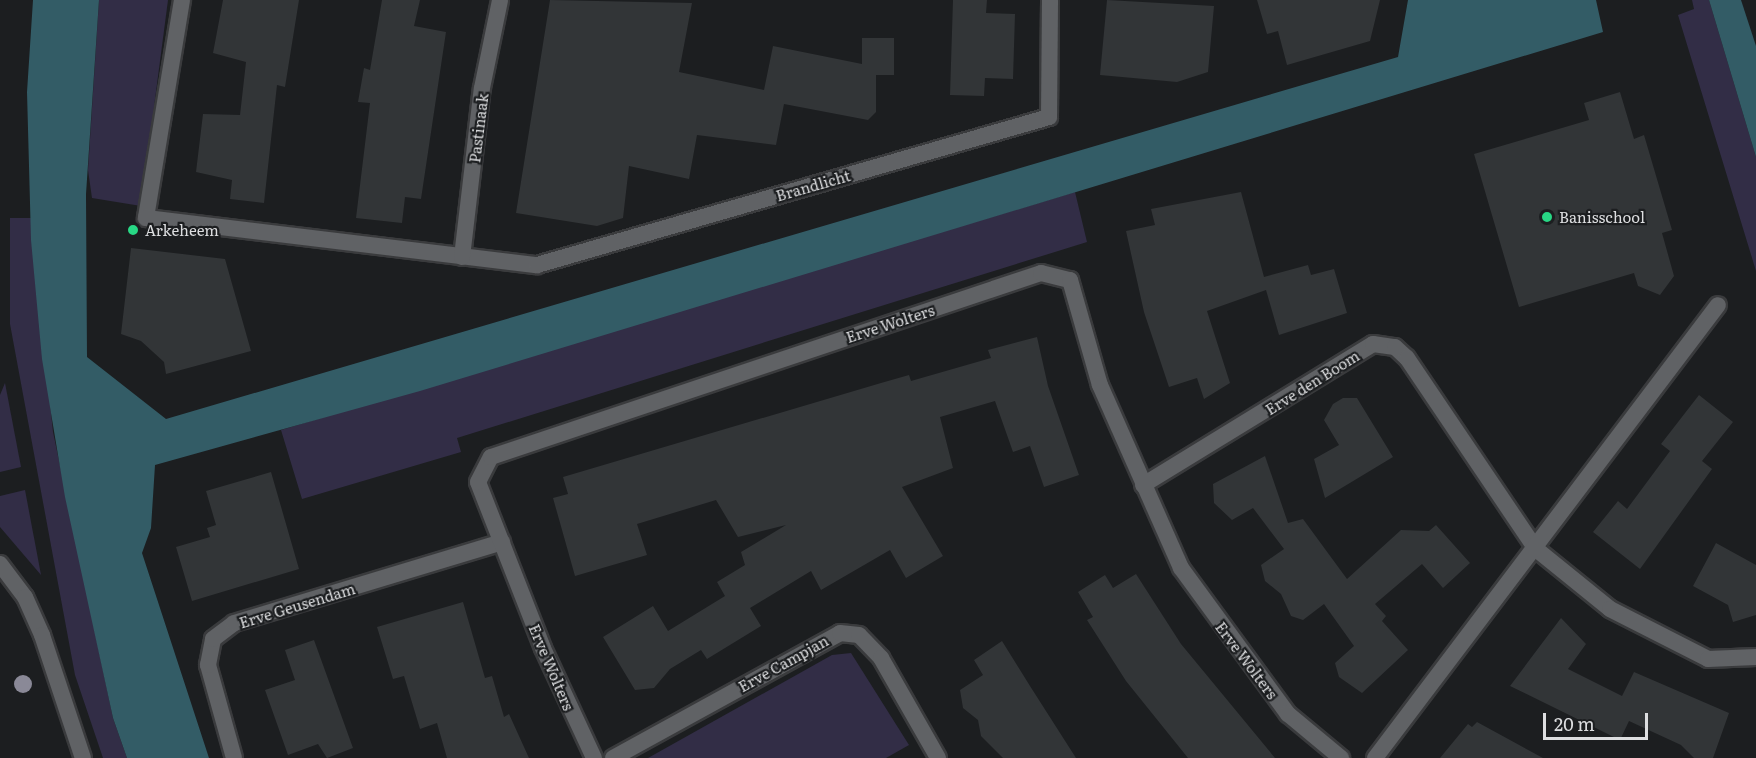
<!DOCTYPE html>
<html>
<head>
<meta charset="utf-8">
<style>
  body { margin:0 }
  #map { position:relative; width:1756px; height:758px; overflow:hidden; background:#1c1e20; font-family:Literata,serif }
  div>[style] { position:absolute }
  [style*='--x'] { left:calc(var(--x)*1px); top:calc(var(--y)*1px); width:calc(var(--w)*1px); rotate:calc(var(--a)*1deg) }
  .green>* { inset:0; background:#322d46 }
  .water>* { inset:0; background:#335c66 }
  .building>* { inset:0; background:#323537 }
  .roads { filter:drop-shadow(2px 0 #3a3b3d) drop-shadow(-2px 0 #3a3b3d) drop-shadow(0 2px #3a3b3d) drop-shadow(0 -2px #3a3b3d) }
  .minor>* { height:16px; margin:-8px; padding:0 8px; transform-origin:8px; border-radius:8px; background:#606265 }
  .tertiary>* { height:16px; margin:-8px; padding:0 8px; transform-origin:8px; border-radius:8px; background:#606265 }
  .trees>* { width:18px; height:18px; margin:-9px; border-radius:50%; background:#8a8997 }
  .dots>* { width:16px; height:16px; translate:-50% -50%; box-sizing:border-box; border:3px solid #1c1e20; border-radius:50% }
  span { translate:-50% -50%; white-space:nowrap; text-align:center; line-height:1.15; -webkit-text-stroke:4.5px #1c1e20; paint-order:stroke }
  .street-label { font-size:15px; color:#dddee0 }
  .poi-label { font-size:15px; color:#dddee0 }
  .left { translate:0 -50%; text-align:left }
  .scale { position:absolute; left:1543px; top:713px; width:105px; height:27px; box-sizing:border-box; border:3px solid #dddee0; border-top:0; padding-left:8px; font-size:18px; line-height:21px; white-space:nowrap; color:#dddee0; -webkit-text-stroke:4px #1c1e20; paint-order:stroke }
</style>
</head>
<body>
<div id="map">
  <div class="green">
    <div style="clip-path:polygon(99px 0,168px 0,141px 206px,92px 198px,88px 170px)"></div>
    <div style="clip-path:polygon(1692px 0,1709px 0,1756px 157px,1756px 271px,1678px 15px,1694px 9px)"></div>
    <div style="clip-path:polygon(1075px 192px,1087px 242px,457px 438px,461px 452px,302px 499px,281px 430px)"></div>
    <div style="clip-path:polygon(10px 218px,31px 218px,53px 432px,113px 718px,127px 758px,103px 758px,75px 675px,10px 324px)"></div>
    <div style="clip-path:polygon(5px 383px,21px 467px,0 472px,0 395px)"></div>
    <div style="clip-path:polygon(25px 490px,41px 575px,0 527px,0 496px)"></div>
    <div style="clip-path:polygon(851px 653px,909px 745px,886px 758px,648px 758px,832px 655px)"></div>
  </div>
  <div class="water">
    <div style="clip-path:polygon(33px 0,99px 0,86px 194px,87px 357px,166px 419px,1398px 57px,1408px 0,1596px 0,1603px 32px,420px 391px,155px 465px,151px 528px,142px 553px,209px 758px,127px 758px,113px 718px,65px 497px,42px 359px,31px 240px,27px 92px)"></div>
    <div style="clip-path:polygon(1709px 0,1741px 0,1756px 46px,1756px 157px)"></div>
  </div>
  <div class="building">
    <div style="clip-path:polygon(223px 0,299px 0,285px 87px,277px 85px,264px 203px,230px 199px,232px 180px,196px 172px,203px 114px,240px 115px,246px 62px,213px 53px)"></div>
    <div style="clip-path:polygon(382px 0,420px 0,414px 26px,446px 32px,421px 199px,405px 197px,402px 223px,356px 218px,370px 103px,358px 102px,364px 68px,370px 70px)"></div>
    <div style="clip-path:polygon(550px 0,692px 3px,679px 72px,764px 90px,773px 46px,862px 64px,862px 38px,894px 38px,894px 75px,876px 75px,876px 112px,868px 120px,784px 104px,776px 145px,697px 135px,689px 179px,629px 166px,623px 218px,597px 226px,516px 213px)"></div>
    <div style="clip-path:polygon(953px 0,987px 0,986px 13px,1015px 14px,1013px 79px,985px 78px,984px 96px,950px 95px)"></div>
    <div style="clip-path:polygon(1107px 0,1214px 6px,1208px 72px,1177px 82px,1100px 75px)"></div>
    <div style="clip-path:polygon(1257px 0,1380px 0,1370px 41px,1287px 65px,1278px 31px,1267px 34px)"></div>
    <div style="clip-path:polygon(1620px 92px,1634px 139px,1644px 135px,1672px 230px,1662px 233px,1674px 276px,1660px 295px,1638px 286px,1634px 273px,1519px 307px,1474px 154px,1589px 120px,1584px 103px)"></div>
    <div style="clip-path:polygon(1241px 192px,1264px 277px,1308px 265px,1311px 275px,1334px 269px,1347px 313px,1279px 335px,1266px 290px,1207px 311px,1230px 383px,1204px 399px,1197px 378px,1169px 387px,1144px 312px,1126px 231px,1155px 225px,1151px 209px)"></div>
    <div style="clip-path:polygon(131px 248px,225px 259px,251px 351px,166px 374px,164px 362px,141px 341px,121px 334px)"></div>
    <div style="clip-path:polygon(1037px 337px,1048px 386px,1079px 475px,1044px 487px,1030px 446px,1013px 452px,995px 401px,940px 417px,953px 468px,902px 487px,943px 556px,906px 578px,890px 550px,821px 590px,811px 571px,750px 608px,761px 626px,707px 659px,701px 650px,670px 669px,654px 688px,635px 690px,603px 637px,653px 606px,668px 631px,725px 596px,717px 582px,745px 565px,741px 552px,786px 525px,738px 537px,716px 500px,637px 524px,647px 555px,575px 576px,553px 498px,568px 494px,563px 477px,881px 383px,909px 375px,911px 381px,991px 358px,988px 350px)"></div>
    <div style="clip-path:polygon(1699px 395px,1733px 422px,1702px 461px,1712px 469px,1640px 569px,1593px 532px,1618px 501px,1627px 509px,1670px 451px,1661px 444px)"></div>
    <div style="clip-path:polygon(1343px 398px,1357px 398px,1393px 457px,1325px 498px,1314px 459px,1339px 445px,1324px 420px,1333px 404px)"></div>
    <div style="clip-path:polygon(1265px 456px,1288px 523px,1303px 519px,1347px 579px,1401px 530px,1429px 531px,1436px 525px,1470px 563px,1443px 588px,1422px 564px,1375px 604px,1386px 616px,1382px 621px,1408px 650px,1362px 693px,1339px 677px,1335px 663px,1354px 646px,1324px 604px,1303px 620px,1291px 616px,1281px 594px,1265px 581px,1261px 565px,1284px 549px,1253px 508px,1232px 520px,1214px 503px,1213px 484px)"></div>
    <div style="clip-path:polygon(271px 472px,299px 569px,192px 601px,176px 547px,210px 537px,207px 528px,216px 525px,206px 491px)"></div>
    <div style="clip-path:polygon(1716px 543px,1756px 565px,1756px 615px,1733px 622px,1728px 605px,1693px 586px)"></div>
    <div style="clip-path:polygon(1136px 574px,1181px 644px,1275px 758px,1188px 758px,1126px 681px,1087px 620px,1093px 617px,1078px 592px,1105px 575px,1113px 588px)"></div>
    <div style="clip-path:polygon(463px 602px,485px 678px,492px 676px,504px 717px,509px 714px,529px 758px,447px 758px,437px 723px,420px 729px,404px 676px,393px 679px,377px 627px)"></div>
    <div style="clip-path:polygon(1561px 618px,1586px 644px,1568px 669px,1622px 696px,1634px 672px,1729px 713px,1713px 758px,1694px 758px,1681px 745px,1629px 721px,1620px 740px,1510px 686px)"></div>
    <div style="clip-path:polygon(314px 640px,353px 748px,327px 758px,318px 744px,288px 755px,265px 690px,295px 680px,285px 650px)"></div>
    <div style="clip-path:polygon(1002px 641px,1030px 686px,1076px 758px,1003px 758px,981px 736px,978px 720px,963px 708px,960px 690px,983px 675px,974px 660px)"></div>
    <div style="clip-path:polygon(1477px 722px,1543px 758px,1440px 758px,1468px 724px,1472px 727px)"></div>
  </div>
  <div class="roads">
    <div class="minor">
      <div style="--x:182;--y:0;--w:221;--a:99.4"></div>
      <div style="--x:146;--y:218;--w:394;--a:6.9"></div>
      <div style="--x:537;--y:265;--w:533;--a:-16.12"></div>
      <div style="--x:1049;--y:117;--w:117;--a:-89.5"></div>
      <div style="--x:462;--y:257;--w:170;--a:-83.3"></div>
      <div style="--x:482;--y:88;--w:90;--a:-78.4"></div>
      <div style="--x:1143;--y:485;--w:270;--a:-31.5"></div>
      <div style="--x:1373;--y:344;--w:22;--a:8"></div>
      <div style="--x:1395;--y:347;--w:16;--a:43"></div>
      <div style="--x:1407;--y:358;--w:230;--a:56"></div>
      <div style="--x:1536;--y:549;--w:95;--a:39"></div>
      <div style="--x:1610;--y:609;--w:110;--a:27"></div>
      <div style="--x:1708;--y:659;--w:48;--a:-2.4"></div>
      <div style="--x:234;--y:758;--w:97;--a:-105.6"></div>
      <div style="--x:208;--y:665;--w:26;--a:-79"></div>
      <div style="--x:213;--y:639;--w:26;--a:-37"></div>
      <div style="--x:234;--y:623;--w:280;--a:-16.8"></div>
      <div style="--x:594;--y:758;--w:121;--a:-114.9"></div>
      <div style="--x:543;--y:648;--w:178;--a:-111.4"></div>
      <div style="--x:478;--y:482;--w:28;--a:-63"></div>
      <div style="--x:491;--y:457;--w:580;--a:-18.5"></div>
      <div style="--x:1041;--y:273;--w:30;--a:14"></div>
      <div style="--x:1070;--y:280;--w:109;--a:74.1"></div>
      <div style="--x:1100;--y:385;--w:200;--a:66.1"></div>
      <div style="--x:1181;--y:568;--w:181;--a:53.8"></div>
      <div style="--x:1288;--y:714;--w:69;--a:39.7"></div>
      <div style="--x:613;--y:758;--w:259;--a:-28.8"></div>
      <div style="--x:840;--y:633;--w:19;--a:6"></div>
      <div style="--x:859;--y:635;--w:32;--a:46"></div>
      <div style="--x:881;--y:658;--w:115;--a:60.3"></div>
      <div style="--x:1375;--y:758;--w:568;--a:-52.87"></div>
    </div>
    <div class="tertiary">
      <div style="--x:0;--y:564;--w:41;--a:52.9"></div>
      <div style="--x:25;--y:597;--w:42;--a:65.9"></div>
      <div style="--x:42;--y:635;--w:130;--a:71.6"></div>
    </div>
  </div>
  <div class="trees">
    <div style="left:23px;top:684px"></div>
  </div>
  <div class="dots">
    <div style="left:1547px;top:217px;background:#28d885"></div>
    <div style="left:133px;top:230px;background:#28d885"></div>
  </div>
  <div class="street-label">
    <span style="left:478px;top:128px;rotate:-83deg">Pastinaak</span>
    <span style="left:813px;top:185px;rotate:-16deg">Brandlicht</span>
    <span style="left:890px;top:323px;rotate:-18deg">Erve Wolters</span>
    <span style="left:1312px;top:382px;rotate:-32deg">Erve den Boom</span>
    <span style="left:297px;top:605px;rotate:-17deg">Erve Geusendam</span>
    <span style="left:1247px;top:660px;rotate:53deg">Erve Wolters</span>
    <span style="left:783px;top:663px;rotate:-29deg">Erve Campjan</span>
    <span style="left:552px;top:667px;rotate:67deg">Erve Wolters</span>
  </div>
  <div class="poi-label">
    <span class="left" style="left:1559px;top:217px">Banisschool</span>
    <span class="left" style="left:145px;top:230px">Arkeheem</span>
  </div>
  <div class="scale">20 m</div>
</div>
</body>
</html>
